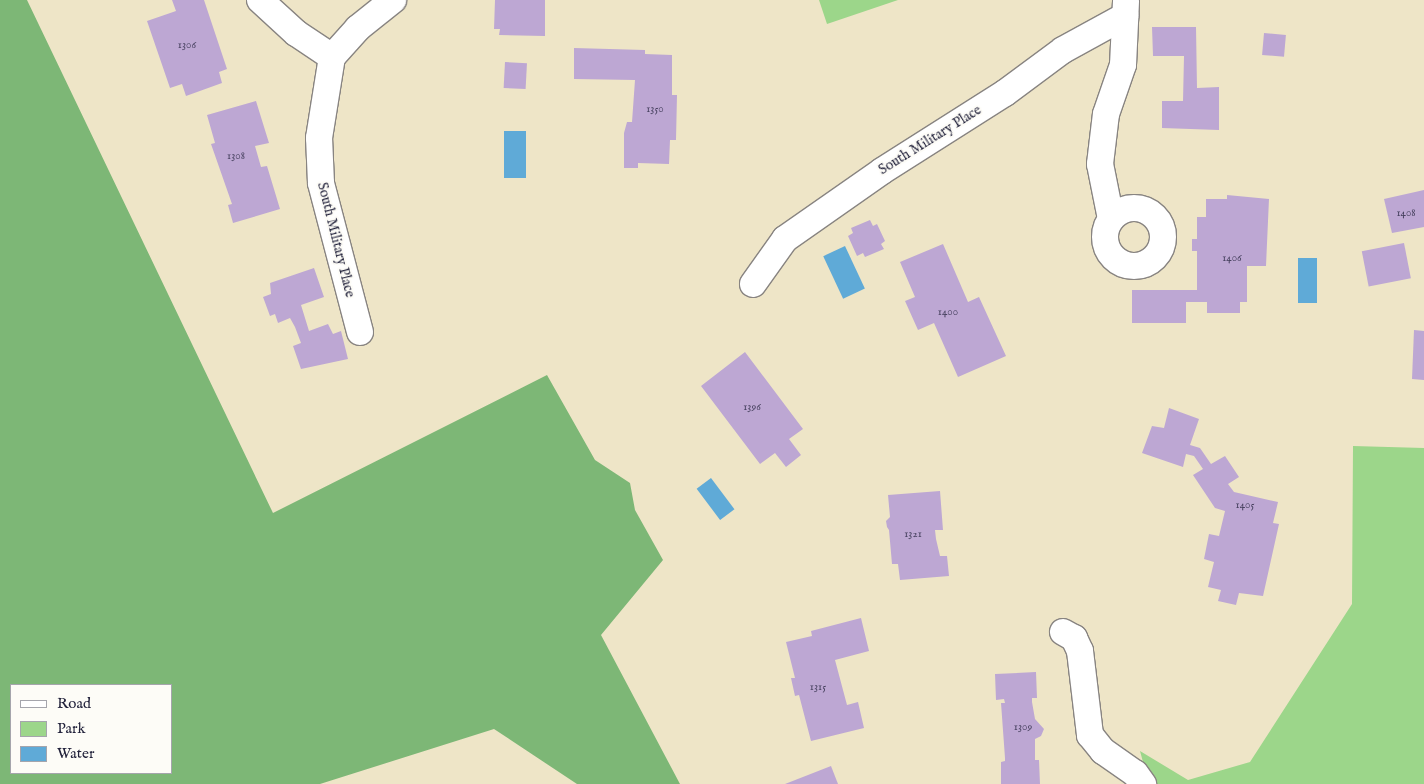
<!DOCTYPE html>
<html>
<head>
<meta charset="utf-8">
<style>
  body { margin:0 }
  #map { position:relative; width:1424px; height:784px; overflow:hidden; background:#eee5c7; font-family:"IM FELL English",serif }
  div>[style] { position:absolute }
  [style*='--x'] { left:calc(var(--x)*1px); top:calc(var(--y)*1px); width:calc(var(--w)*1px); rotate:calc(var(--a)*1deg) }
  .green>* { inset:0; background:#9cd68a }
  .forest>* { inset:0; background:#7db776 }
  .water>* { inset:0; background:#5faad7; transform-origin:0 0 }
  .building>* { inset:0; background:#bda7d3; transform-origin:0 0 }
  .roads { filter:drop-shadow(1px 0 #888481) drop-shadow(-1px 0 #888481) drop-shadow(0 1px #888481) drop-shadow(0 -1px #888481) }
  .minor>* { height:26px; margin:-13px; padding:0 13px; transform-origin:13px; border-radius:13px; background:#fff }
  .minor>.ring { margin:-13px; padding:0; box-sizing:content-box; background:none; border:26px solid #fff; border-radius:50% }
  span { translate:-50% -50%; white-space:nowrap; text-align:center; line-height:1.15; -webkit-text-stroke:4px #fdfcf7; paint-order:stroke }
  .number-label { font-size:11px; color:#494361 }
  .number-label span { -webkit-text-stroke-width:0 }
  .street-label { font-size:14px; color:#22223b }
  .legend { position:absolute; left:10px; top:684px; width:162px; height:90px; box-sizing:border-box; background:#fdfcf7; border:1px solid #a5a5ac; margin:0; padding:6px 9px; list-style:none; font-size:15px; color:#22223b }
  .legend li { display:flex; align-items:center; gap:10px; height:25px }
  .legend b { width:25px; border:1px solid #a5a5ac }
</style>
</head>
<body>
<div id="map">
  <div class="green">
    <div style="clip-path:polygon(819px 0,898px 0,827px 24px)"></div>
    <div style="clip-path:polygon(1353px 446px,1424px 448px,1424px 784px,1149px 784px,1140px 751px,1188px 780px,1250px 762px,1352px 604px)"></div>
  </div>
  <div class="forest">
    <div style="clip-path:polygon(evenodd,0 0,27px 0,273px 513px,547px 375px,595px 460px,630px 483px,635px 510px,663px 560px,601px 635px,680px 784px,577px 784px,494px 729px,320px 784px,0 784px,0 0,11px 685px,171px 685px,171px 773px,11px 773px,11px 685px)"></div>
  </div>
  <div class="water">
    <div style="left:504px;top:131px;width:22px;height:47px"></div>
    <div style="left:845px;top:246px;width:47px;height:24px;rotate:65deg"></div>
    <div style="left:1298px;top:258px;width:19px;height:45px"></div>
    <div style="left:711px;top:478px;width:39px;height:18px;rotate:53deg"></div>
  </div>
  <div class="building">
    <div style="clip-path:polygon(172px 0,204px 0,227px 69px,219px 72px,222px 83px,186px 96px,182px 84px,170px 88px,147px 21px,176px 11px)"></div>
    <div style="clip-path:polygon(495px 0,545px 0,545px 36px,499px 35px,500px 29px,494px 29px)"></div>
    <div style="clip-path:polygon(1152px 27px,1196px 27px,1197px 88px,1219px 87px,1219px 130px,1162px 128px,1162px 101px,1183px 101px,1184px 56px,1153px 56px)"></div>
    <div style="left:1264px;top:33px;width:22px;height:22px;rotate:5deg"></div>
    <div style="clip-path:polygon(574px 48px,645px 50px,645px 54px,672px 55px,672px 95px,677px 95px,676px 140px,670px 140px,669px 164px,638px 163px,638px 168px,624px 168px,624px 133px,627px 122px,632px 122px,635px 80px,574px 79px)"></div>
    <div style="left:505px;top:62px;width:22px;height:26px;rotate:3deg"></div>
    <div style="clip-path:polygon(256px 101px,269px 143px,255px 146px,261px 167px,267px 166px,280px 209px,233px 223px,228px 205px,232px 204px,211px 144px,215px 143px,207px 115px)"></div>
    <div style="clip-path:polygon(1424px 190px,1424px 227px,1392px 233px,1384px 199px)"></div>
    <div style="clip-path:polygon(1227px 195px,1269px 199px,1266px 266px,1247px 266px,1247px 302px,1240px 302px,1240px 313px,1207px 313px,1207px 302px,1186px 302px,1186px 323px,1132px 323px,1132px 290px,1197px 290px,1197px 251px,1192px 251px,1192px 239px,1197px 239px,1197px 217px,1206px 217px,1206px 199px,1227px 199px)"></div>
    <div style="clip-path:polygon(870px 220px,873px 226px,877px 224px,885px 241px,881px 244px,884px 249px,865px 257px,863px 253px,857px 256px,848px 236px,853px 233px,851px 228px)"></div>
    <div style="left:1404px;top:243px;width:36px;height:43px;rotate:79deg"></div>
    <div style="clip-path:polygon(943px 244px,968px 302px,979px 297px,1006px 356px,958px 377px,934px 323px,918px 330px,905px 301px,915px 297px,900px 262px)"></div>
    <div style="clip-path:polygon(314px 268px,324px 297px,301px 305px,309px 331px,328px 324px,333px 334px,341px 331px,348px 359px,301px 369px,293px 346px,301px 343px,295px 327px,290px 318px,278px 323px,275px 314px,270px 316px,263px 297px,271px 294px,270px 283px)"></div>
    <div style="clip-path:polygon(1414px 330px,1424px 331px,1424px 380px,1412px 379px)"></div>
    <div style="clip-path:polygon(745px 352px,803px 429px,789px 439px,801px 455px,786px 467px,775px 453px,760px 464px,701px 386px)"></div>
    <div style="clip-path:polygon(1169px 408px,1199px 419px,1190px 445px,1200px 448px,1211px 464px,1225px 456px,1239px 477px,1228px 484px,1234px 492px,1278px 502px,1273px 523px,1279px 524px,1263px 596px,1239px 593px,1236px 605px,1218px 601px,1221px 590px,1208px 587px,1214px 562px,1204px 559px,1209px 534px,1219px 536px,1225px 511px,1215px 508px,1193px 475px,1203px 469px,1194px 456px,1186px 454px,1183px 467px,1142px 453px,1152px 426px,1164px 428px)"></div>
    <div style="clip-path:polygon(940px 491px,943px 530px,935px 530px,936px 539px,940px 556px,947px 556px,949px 576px,900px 580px,898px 564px,892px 564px,889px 530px,887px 527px,886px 521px,890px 517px,888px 495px)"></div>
    <div style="clip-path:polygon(861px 618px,869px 651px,835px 660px,847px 705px,858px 702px,864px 728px,811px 741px,799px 695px,795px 696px,791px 678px,795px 678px,786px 642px,812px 636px,811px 631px)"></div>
    <div style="clip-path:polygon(1036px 672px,1037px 698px,1032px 698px,1032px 702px,1035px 719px,1044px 729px,1041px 736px,1035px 739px,1035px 760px,1039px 760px,1040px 784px,1001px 784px,1001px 762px,1005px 761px,1005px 758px,1001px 703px,1005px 703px,1004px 699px,996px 700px,995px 674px)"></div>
    <div style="clip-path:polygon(831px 766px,838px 784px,785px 784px)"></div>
  </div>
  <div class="roads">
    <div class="minor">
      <div style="--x:260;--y:0;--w:49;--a:42.5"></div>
      <div style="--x:296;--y:33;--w:43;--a:33.7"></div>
      <div class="ring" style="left:1105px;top:208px;width:32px;height:32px"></div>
      <div style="--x:1111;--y:219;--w:56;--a:-101.3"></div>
      <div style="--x:1100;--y:164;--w:50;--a:-83.2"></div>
      <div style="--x:1106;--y:114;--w:52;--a:-70.9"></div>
      <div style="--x:1123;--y:65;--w:64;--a:-87.3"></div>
      <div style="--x:753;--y:284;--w:55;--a:-54.6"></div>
      <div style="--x:785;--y:239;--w:118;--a:-35"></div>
      <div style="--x:882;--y:171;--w:146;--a:-32.4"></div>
      <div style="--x:1005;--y:93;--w:72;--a:-36.6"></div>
      <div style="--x:1063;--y:50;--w:71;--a:-28.7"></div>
      <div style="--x:360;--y:332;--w:154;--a:-104.7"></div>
      <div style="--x:321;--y:183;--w:45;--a:-92.5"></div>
      <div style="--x:319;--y:138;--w:82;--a:-80.9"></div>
      <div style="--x:332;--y:57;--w:39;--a:-48"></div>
      <div style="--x:358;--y:28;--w:45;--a:-38.7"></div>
      <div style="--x:1063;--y:632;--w:13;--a:29"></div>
      <div style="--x:1074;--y:638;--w:14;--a:65"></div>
      <div style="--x:1080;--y:651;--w:85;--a:83.2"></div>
      <div style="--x:1090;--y:735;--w:21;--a:51"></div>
      <div style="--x:1103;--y:751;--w:39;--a:35"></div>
      <div style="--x:1135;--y:773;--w:14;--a:54"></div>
    </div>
  </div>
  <div class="number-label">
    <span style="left:187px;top:45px">1306</span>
    <span style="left:655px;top:109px">1350</span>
    <span style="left:236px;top:156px">1308</span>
    <span style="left:1406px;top:213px">1408</span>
    <span style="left:1232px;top:258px">1406</span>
    <span style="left:948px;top:312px">1400</span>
    <span style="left:752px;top:407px">1396</span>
    <span style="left:1245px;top:505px">1405</span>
    <span style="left:913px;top:534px">1321</span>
    <span style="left:818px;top:687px">1315</span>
    <span style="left:1023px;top:727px">1309</span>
  </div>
  <div class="street-label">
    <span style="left:930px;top:140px;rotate:-32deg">South Military Place</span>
    <span style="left:336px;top:240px;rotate:76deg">South Military Place</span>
  </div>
  <ul class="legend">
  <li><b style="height:6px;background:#fff"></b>Road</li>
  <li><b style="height:14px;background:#9cd68a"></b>Park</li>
  <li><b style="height:14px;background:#5faad7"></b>Water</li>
  </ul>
</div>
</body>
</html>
